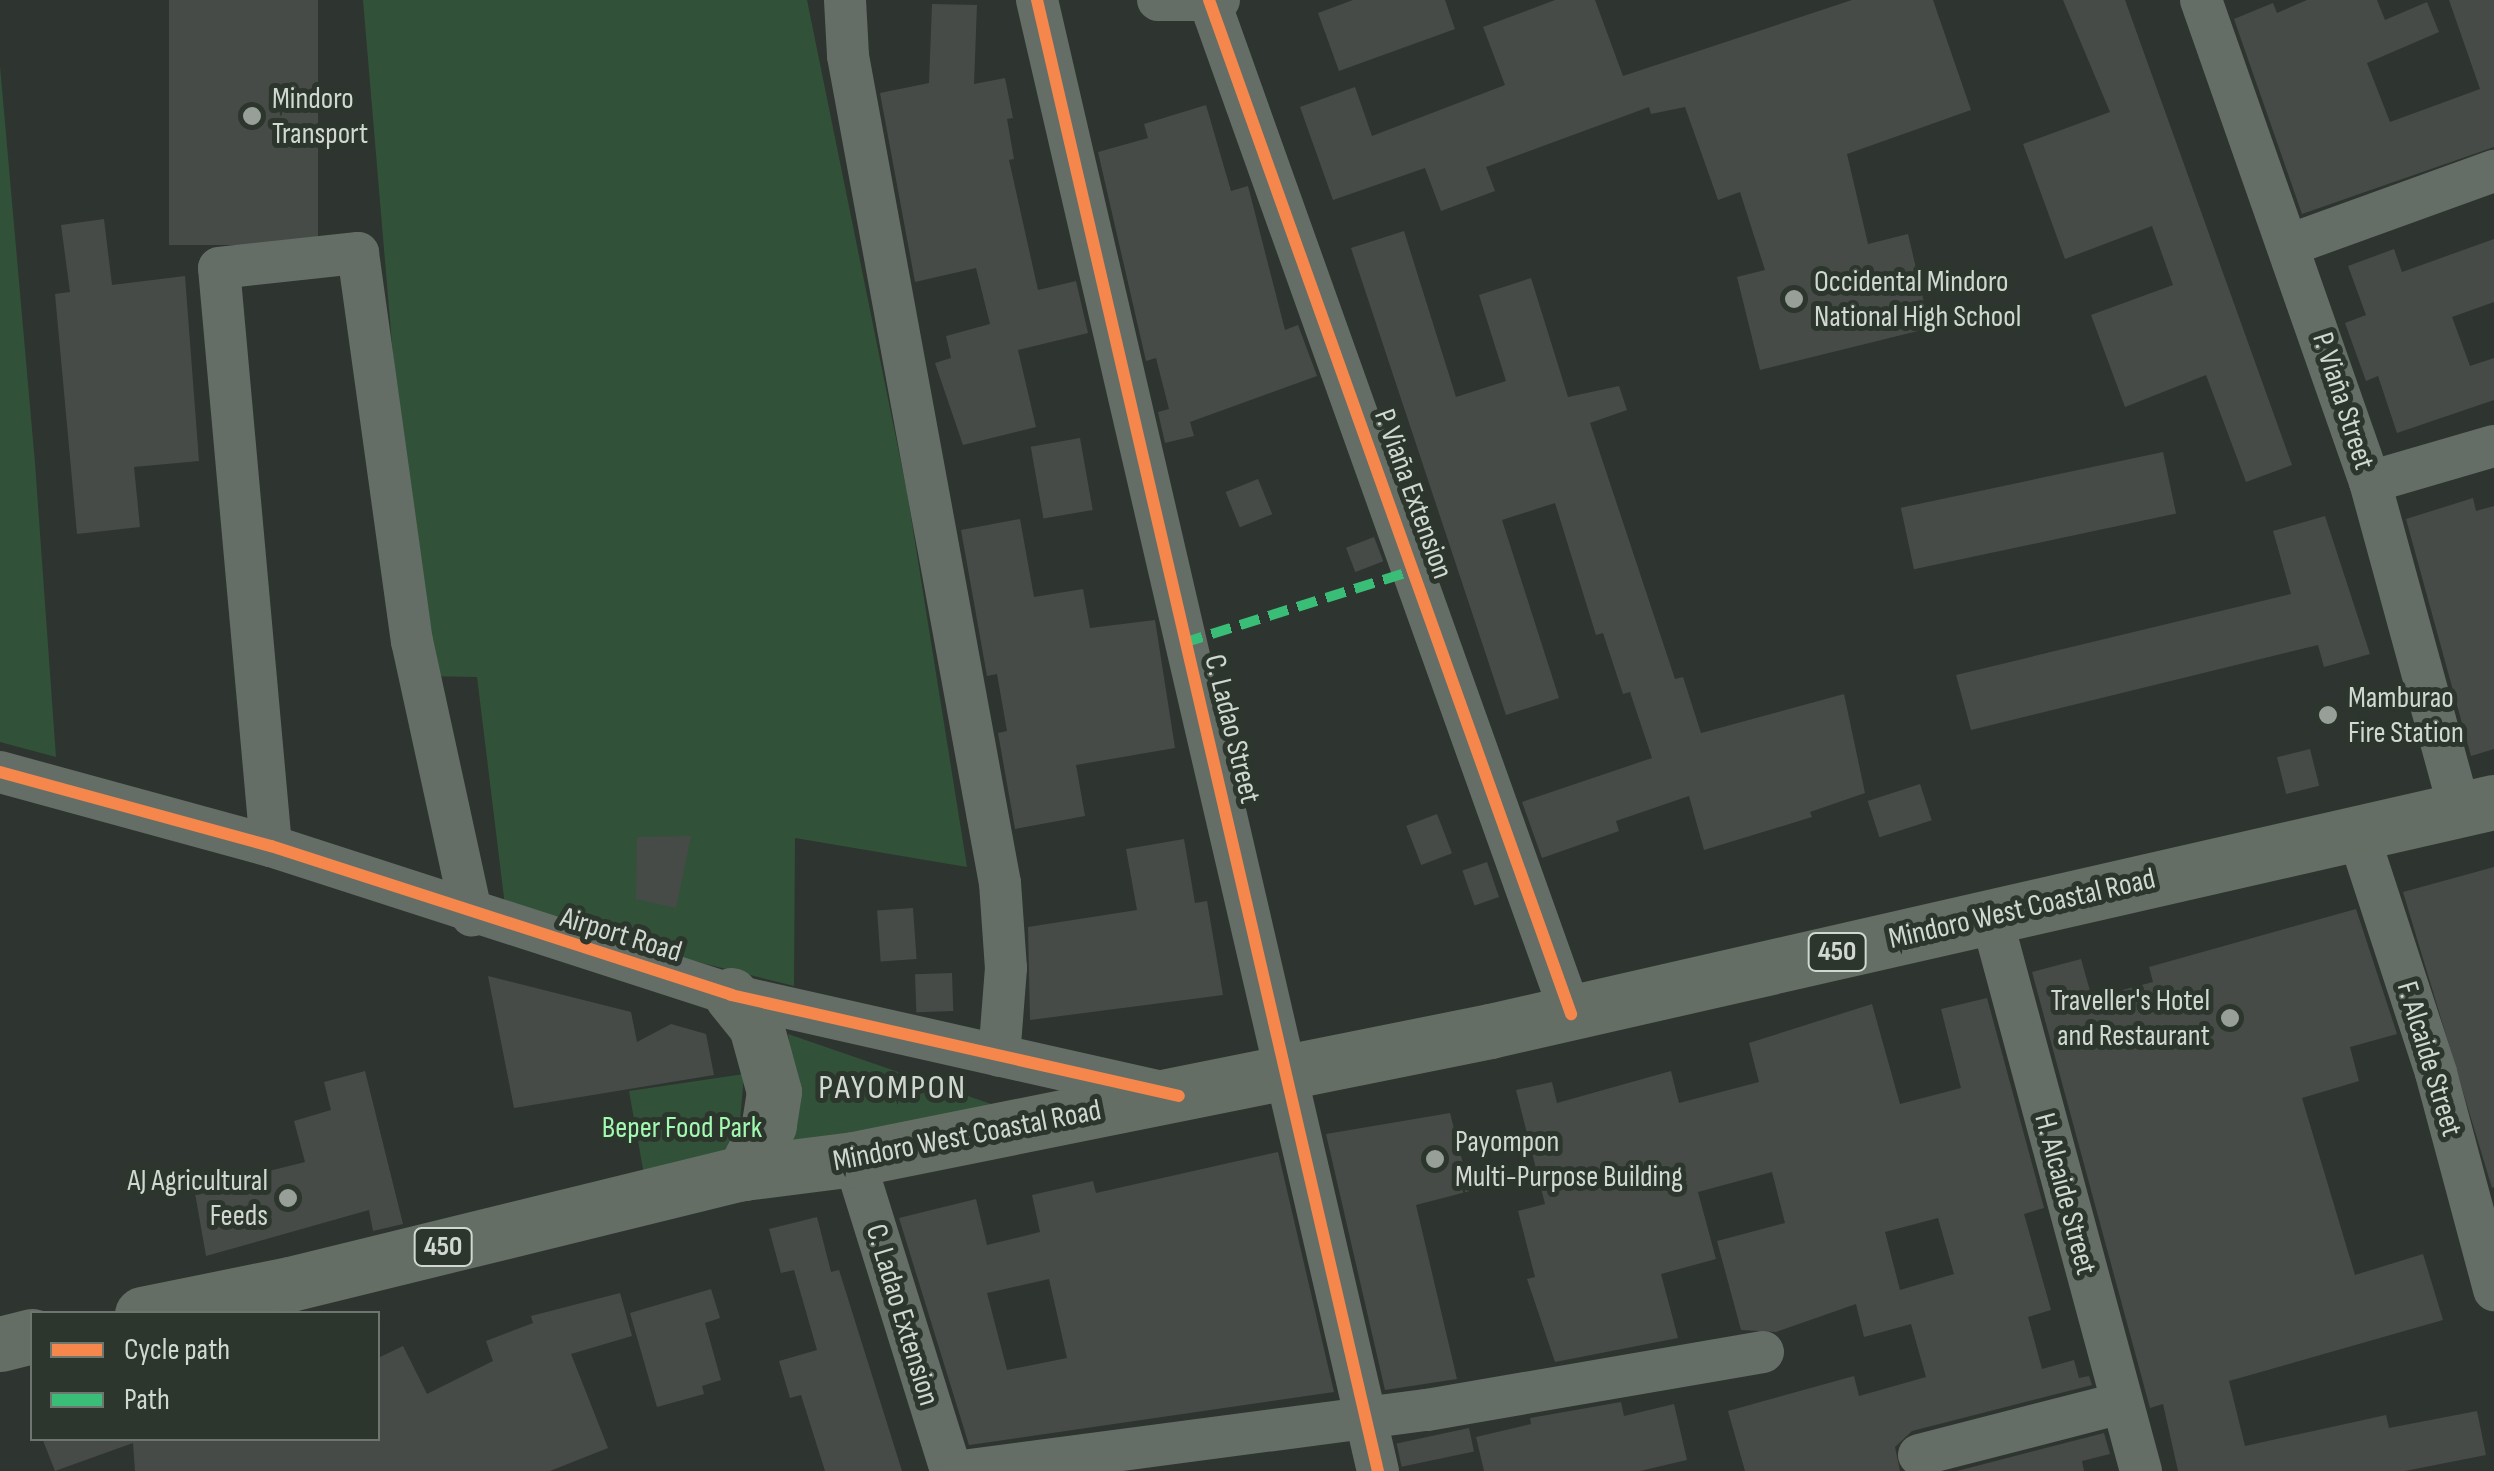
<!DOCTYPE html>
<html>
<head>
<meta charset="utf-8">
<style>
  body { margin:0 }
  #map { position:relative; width:2494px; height:1471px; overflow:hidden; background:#2e342f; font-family:"Sofia Sans Condensed",sans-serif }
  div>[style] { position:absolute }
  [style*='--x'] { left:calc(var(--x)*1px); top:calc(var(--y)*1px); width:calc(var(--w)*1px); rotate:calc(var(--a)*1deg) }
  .green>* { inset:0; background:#325139 }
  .building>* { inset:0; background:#474b48; transform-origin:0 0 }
  .minor>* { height:42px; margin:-21px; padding:0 21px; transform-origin:21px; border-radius:21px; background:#646e66 }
  .major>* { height:55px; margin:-27.5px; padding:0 27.5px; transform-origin:27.5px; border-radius:27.5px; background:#646e65 }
  .quiet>* { height:10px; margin-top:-5px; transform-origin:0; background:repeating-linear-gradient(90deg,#3abd76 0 20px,transparent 0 30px) }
  .cycleway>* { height:12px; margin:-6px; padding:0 6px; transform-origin:6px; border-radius:6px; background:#f5874c }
  .dots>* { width:28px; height:28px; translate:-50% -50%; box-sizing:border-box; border:5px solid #2c362d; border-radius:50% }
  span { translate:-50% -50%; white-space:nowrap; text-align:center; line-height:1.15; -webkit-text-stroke:10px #2c362d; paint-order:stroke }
  .shield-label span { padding:2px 8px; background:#2c362d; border:2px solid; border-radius:8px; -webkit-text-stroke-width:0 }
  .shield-label { font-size:28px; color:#d1d8d2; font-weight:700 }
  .poi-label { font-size:30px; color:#d1d8d2 }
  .left { translate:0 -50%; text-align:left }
  .right { translate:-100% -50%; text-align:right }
  .street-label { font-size:30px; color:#d1d8d2 }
  .park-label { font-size:30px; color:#a2fab2 }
  .quarter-label { font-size:35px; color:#d1d8d2; letter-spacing:2.5px }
  .legend { position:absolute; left:30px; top:1311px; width:350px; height:130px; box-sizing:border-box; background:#2c362d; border:2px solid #6e776f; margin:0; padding:12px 18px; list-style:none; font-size:30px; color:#d1d8d2 }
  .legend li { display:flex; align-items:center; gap:20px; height:50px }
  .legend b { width:50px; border:2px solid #6e776f }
</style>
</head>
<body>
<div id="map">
  <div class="green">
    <div style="clip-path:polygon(363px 0,807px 0,907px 492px,967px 867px,795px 838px,794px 986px,506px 914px,477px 677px,420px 676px)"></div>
    <div style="clip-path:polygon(0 66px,35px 463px,56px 757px,0 742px)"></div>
    <div style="clip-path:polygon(788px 1034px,994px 1105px,777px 1155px,794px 1080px)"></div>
    <div style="clip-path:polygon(744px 1074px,739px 1133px,710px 1167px,645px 1180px,629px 1091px)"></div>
  </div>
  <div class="building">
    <div style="left:169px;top:0;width:149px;height:245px"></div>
    <div style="clip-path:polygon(1353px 0,1445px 0,1455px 29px,1339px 71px,1318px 13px)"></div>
    <div style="clip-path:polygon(1555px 0,1595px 0,1623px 76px,1852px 0,1933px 0,1971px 110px,1847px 154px,1868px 244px,1908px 234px,1930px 328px,1760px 370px,1737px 277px,1765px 270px,1740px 192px,1718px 200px,1685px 107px,1651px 114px,1649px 107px,1486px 167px,1495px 191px,1441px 211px,1425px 168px,1333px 200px,1300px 107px,1355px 87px,1372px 136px,1505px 85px,1483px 27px)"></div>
    <div style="clip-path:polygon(2063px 0,2125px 0,2292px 465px,2246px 482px,2206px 375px,2125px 407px,2091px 315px,2173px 285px,2152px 226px,2065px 259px,2023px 144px,2110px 112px)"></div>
    <div style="clip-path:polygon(2307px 0,2377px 0,2385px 20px,2427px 2px,2439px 32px,2367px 63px,2390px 122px,2480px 89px,2449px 0,2494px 0,2494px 147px,2302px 214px,2234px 19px,2273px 3px,2277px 13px)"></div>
    <div style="clip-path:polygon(932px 4px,977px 5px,974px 84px,1005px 78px,1013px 118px,1007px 119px,1014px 159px,1009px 160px,1038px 290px,1076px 281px,1088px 333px,1018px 350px,1036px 427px,963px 445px,935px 363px,951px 358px,946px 336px,990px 324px,976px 268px,915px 282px,880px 93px,929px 83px)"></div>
    <div style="clip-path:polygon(1206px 105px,1231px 191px,1248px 186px,1285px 330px,1298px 325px,1317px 376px,1190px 422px,1194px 436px,1165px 443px,1158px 412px,1169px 409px,1156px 358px,1146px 361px,1098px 152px,1148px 138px,1144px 124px)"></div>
    <div style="clip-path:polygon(104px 219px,112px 285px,185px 276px,199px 461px,134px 467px,140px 527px,77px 534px,55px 294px,70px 292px,61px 225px)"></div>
    <div style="clip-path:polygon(1404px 231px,1456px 397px,1506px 381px,1479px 295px,1531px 278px,1568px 397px,1619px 386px,1627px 410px,1590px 423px,1675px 679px,1683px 677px,1701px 733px,1844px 694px,1865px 793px,1810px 812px,1812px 817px,1704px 850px,1689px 796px,1616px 821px,1619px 831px,1542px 858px,1522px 802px,1652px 758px,1630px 692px,1623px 694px,1603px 633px,1596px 635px,1555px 503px,1502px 520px,1559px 698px,1506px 715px,1351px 248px)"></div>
    <div style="clip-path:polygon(2494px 239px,2494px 302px,2452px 317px,2470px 366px,2494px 358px,2494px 400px,2397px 433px,2378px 376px,2366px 381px,2345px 323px,2366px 315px,2348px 266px,2394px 249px,2402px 272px)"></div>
    <div style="left:1080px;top:438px;width:73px;height:50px;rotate:80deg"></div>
    <div style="left:2163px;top:452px;width:63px;height:268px;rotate:78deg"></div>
    <div style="left:1258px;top:479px;width:38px;height:35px;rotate:68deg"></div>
    <div style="clip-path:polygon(2473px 498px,2476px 511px,2494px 506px,2494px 749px,2471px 756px,2406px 519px)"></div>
    <div style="clip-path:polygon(2325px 516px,2370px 654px,2324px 667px,2318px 645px,1971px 730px,1956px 675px,2291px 594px,2273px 531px)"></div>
    <div style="clip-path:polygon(1020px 519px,1034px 597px,1083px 589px,1090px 628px,1155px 620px,1175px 748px,1076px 765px,1085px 816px,1015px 829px,998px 733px,1007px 731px,997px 674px,987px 676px,961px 530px)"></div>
    <div style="left:1374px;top:537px;width:26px;height:30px;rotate:69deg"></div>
    <div style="left:2310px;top:749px;width:38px;height:34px;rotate:76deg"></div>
    <div style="left:1920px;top:784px;width:38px;height:55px;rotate:72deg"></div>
    <div style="left:1437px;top:814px;width:42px;height:33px;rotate:69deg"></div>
    <div style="clip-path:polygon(691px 836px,676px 908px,636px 899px,637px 837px)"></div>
    <div style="clip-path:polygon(1184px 839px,1195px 903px,1207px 901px,1223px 995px,1030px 1020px,1028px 927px,1137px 910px,1126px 849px)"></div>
    <div style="left:1487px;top:862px;width:37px;height:26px;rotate:71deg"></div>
    <div style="clip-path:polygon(2494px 867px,2494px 1187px,2492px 1188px,2403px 892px)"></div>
    <div style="left:913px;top:908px;width:51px;height:36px;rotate:86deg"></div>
    <div style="clip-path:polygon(2356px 909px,2397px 1034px,2350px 1047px,2359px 1081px,2302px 1098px,2355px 1275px,2423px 1254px,2443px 1320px,2229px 1381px,2245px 1446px,2386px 1415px,2389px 1428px,2477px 1411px,2486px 1455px,2405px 1471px,2178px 1471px,2163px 1404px,2150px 1408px,2032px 972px,2081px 959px,2092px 998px,2153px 982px,2149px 967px)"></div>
    <div style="left:952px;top:973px;width:38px;height:37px;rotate:88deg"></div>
    <div style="clip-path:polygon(488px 976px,631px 1012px,637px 1042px,671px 1024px,706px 1034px,714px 1075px,514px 1108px)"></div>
    <div style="clip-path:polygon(evenodd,1987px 998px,2044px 1208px,2024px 1214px,2051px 1310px,2028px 1317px,2042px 1369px,2074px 1360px,2079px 1378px,2089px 1376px,2092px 1385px,1912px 1431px,1895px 1447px,1900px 1471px,1745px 1471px,1728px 1411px,1854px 1376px,1859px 1396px,1926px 1377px,1911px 1324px,1864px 1337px,1856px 1304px,1776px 1332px,1741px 1330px,1717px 1241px,1785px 1223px,1772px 1172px,1698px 1192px,1716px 1259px,1661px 1274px,1678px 1338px,1555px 1362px,1527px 1279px,1535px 1277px,1518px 1211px,1545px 1204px,1516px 1090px,1552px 1082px,1557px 1103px,1671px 1071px,1679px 1103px,1759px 1082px,1749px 1043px,1872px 1004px,1900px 1104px,1961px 1088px,1941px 1009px,1987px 998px,1938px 1218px,1954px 1274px,1900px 1290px,1885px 1232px,1938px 1218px)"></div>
    <div style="clip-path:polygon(365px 1071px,403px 1224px,373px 1231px,369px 1210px,206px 1256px,195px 1193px,243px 1185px,241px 1178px,305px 1162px,294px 1121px,331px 1110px,324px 1082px)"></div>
    <div style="clip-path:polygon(1450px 1113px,1470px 1191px,1416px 1205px,1457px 1379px,1385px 1390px,1326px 1134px)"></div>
    <div style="clip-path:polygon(evenodd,1278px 1152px,1334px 1392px,969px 1445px,899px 1218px,976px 1199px,987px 1245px,1040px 1232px,1032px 1195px,1093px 1181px,1096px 1193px,1278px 1152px,1049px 1279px,1067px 1358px,1007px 1370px,987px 1293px,1049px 1279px)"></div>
    <div style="clip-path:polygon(817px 1217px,831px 1272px,839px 1270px,902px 1471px,825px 1471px,801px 1395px,790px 1398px,779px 1361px,817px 1350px,794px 1270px,781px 1273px,769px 1229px)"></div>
    <div style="clip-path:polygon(711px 1289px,720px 1318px,705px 1323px,721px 1380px,702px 1386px,704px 1394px,657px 1407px,630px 1313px)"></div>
    <div style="clip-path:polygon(620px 1293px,632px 1336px,571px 1354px,608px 1448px,550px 1471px,135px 1471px,133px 1443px,55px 1471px,42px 1438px,378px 1438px,378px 1358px,403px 1346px,427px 1394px,493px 1361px,486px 1341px,533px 1323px,531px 1316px)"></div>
    <div style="clip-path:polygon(1621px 1402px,1624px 1416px,1674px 1404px,1687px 1460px,1640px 1471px,1484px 1471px,1476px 1437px,1531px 1424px,1530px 1418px)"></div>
    <div style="left:1469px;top:1428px;width:24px;height:74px;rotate:78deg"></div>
    <div style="clip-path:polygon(2104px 1433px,2110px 1454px,2082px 1461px,2084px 1471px,1957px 1471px)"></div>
  </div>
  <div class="minor">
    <div style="--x:845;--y:0;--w:56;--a:86.9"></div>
    <div style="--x:848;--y:56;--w:841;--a:79.59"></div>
    <div style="--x:1000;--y:883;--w:85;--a:86"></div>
    <div style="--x:1006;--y:968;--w:88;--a:94.5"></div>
    <div style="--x:1037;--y:0;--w:1510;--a:76.95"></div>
    <div style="--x:1158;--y:0;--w:61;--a:0"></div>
    <div style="--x:1209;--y:0;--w:1077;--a:70.35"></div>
    <div style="--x:2201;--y:0;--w:511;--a:70.68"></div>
    <div style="--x:2370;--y:482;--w:340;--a:74.7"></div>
    <div style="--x:2292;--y:244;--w:215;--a:-19.9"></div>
    <div style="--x:2370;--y:482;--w:129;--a:-16.2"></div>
    <div style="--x:0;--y:772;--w:281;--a:15.3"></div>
    <div style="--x:271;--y:846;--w:484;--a:17.9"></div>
    <div style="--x:731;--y:995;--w:445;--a:12.7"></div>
    <div style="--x:2357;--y:831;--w:255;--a:71.9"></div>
    <div style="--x:2436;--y:1073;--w:225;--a:75"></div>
    <div style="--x:271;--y:846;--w:580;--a:-95.14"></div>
    <div style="--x:219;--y:268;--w:140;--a:-6.2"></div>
    <div style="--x:358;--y:253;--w:392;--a:82.1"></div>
    <div style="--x:412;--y:641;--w:281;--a:77.7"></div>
    <div style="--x:1991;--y:916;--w:575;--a:74.88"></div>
    <div style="--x:854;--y:1159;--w:327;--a:72.7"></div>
    <div style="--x:1919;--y:1455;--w:209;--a:-14.4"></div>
    <div style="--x:962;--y:1471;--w:469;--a:-7.5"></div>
    <div style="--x:1427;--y:1410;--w:341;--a:-9.8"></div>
  </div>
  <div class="major">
    <div style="--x:731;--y:995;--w:40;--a:51"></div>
    <div style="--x:756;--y:1026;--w:68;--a:74.7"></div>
    <div style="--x:774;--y:1092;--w:33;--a:99"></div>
    <div style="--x:769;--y:1125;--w:55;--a:118.4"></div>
    <div style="--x:142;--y:1314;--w:151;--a:-11.5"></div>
    <div style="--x:290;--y:1284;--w:466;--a:-13.8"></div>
    <div style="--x:743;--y:1173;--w:112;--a:-7.2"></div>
    <div style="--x:854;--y:1159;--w:649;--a:-11.38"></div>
    <div style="--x:1490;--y:1031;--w:1030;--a:-12.85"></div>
    <div style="--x:0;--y:1344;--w:33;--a:-14"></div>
  </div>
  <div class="quiet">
    <div style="--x:1183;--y:643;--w:243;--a:-17.5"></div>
  </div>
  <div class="cycleway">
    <div style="--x:1037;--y:0;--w:1510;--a:76.95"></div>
    <div style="--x:1209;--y:0;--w:1077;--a:70.35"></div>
    <div style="--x:0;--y:772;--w:281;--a:15.3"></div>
    <div style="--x:271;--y:846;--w:484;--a:17.9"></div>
    <div style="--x:731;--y:995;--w:459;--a:12.7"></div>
  </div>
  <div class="dots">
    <div style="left:252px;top:116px;background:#989f99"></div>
    <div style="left:1794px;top:299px;background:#989f99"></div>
    <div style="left:2328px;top:715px;background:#989f99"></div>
    <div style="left:2230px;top:1018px;background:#989f99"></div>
    <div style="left:1435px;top:1159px;background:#989f99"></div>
    <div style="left:288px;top:1198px;background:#989f99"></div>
  </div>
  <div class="shield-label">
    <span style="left:1837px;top:952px">450</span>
    <span style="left:443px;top:1247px">450</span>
  </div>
  <div class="poi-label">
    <span class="left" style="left:272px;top:116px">Mindoro<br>Transport</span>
    <span class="left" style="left:1814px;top:299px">Occidental Mindoro<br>National High School</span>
    <span class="left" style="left:2348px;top:715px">Mamburao<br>Fire Station</span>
    <span class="right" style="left:2210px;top:1018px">Traveller's Hotel<br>and Restaurant</span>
    <span class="left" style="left:1455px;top:1159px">Payompon<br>Multi-Purpose Building</span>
    <span class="right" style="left:268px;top:1198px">AJ Agricultural<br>Feeds</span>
  </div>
  <div class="street-label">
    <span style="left:2343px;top:401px;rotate:72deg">P. Viaña Street</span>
    <span style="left:1413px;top:494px;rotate:70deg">P. Viaña Extension</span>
    <span style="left:1232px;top:729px;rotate:76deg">C. Ladao Street</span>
    <span style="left:2022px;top:909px;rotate:-13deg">Mindoro West Coastal Road</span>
    <span style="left:621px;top:935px;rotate:17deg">Airport Road</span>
    <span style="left:2429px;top:1059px;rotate:73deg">F. Alcaide Street</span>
    <span style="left:967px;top:1136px;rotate:-11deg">Mindoro West Coastal Road</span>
    <span style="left:2065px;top:1194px;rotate:75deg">H. Alcaide Street</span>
    <span style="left:902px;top:1315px;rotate:73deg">C. Ladao Extension</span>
  </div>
  <div class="park-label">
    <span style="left:682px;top:1128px">Beper Food Park</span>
  </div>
  <div class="quarter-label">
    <span style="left:893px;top:1088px">PAYOMPON</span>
  </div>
  <ul class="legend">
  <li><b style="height:12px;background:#f5874c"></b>Cycle path</li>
  <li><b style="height:12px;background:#3abd76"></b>Path</li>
  </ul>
</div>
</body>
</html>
